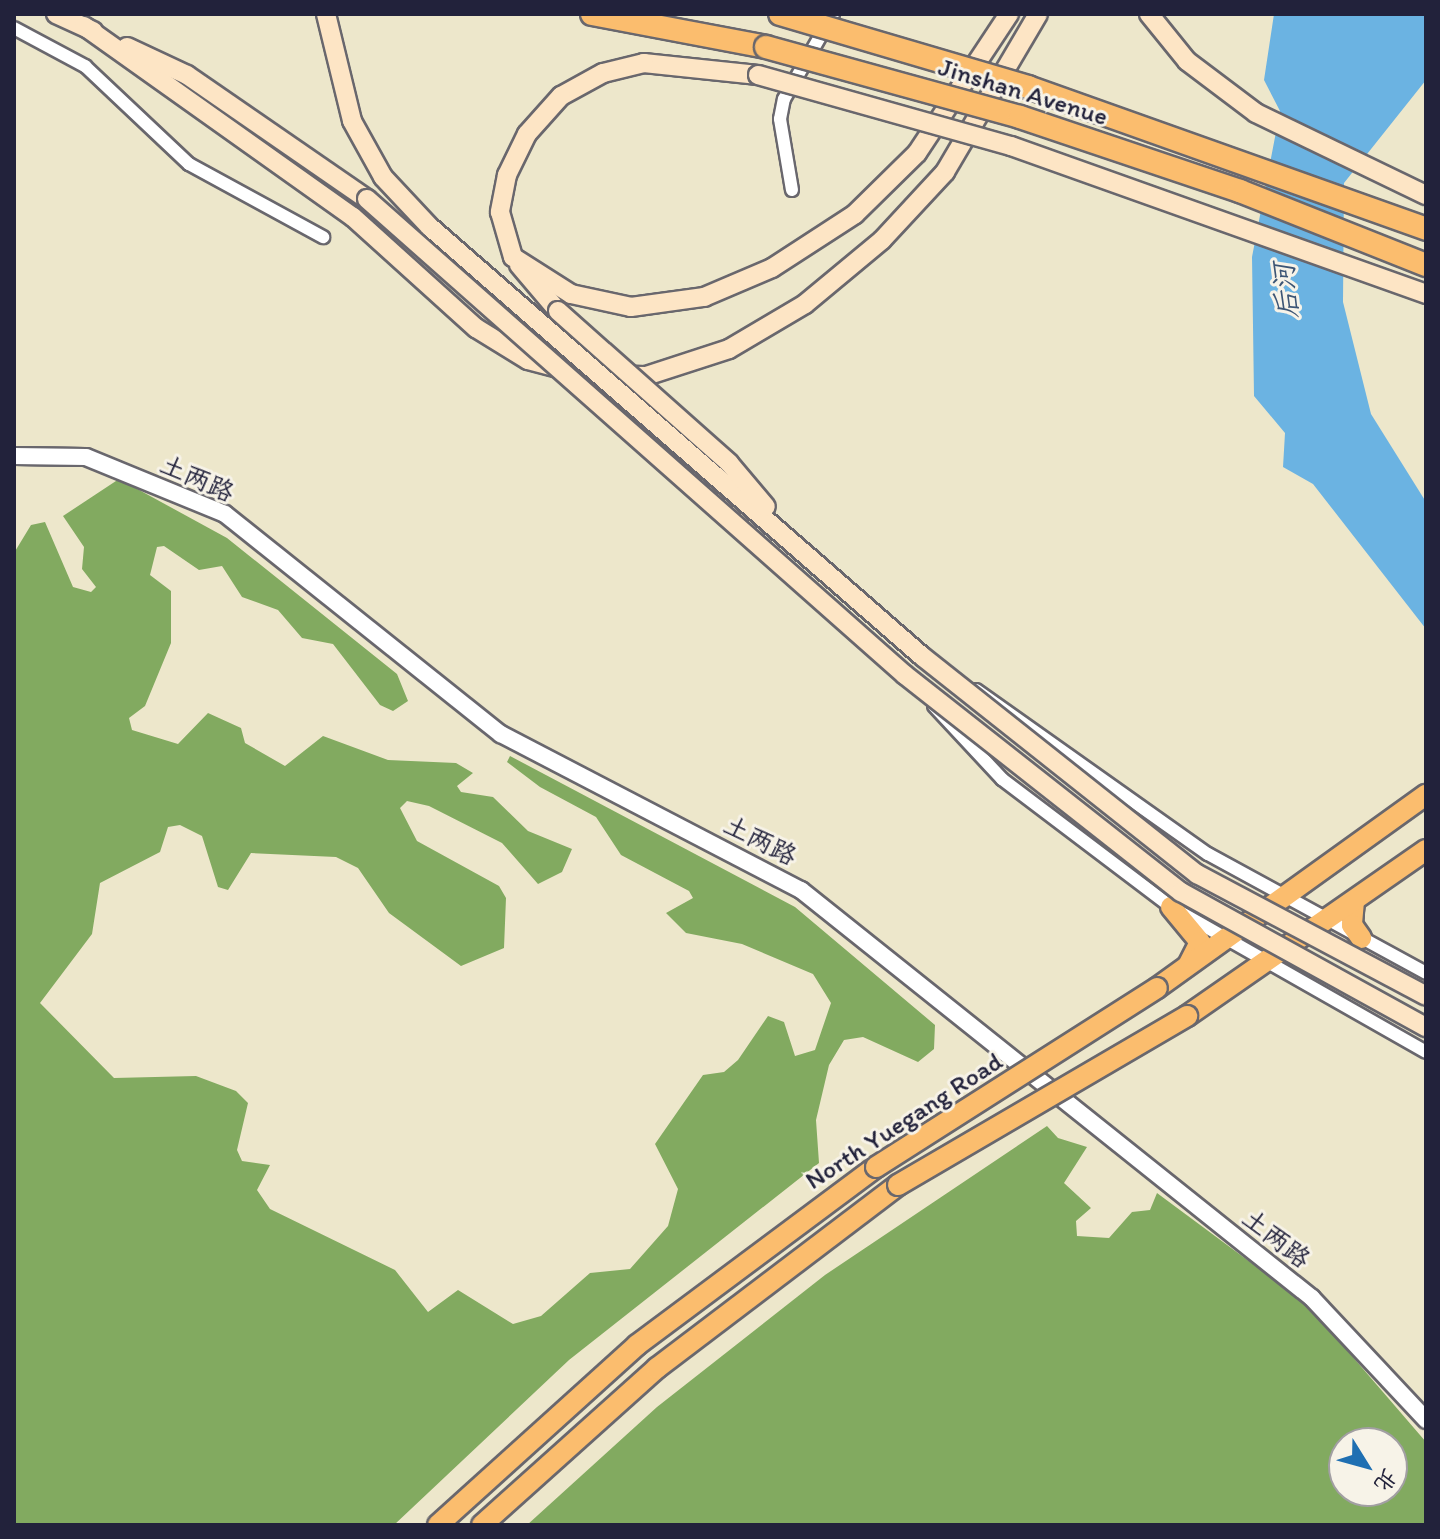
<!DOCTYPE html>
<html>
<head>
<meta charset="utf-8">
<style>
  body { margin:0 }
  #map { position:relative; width:1440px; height:1539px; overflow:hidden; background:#ede7cb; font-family:Itim,"LXGW WenKai TC",sans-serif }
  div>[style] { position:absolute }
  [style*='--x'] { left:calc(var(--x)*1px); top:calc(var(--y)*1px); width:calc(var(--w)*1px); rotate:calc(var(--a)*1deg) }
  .forest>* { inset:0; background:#82aa60 }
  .water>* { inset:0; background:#6bb3e2 }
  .roads { filter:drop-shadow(2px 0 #69676d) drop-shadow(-2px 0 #69676d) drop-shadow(0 2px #69676d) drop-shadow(0 -2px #69676d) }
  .minor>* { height:12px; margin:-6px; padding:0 6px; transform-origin:6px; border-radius:6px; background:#fff }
  .tertiary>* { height:16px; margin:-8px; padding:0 8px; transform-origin:8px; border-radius:8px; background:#fff }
  .secondary>* { height:18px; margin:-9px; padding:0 9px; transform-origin:9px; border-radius:9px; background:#fde5c5 }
  .primary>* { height:20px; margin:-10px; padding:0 10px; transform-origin:10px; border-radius:10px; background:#fbbd6e }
  .trunk>* { height:22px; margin:-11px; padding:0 11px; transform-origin:11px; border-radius:11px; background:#fbbd6e }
  .bridges { filter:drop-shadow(2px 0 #69676d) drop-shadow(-2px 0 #69676d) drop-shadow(0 2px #69676d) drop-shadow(0 -2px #69676d) }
  .secondary-bridge>* { height:18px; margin:-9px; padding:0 9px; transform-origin:9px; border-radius:9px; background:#fde5c5 }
  .primary-bridge>* { height:20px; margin:-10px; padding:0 10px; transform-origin:10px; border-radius:10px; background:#fbbd6e }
  .trunk-bridge>* { height:22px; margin:-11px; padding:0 11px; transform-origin:11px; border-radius:11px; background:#fbbd6e }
  span { translate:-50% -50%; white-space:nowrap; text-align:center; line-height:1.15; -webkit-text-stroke:6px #f7f3e8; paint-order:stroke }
  .street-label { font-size:26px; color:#22223b }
  .water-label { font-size:28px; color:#3c5575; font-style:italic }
  .frame { position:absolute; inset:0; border:16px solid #22223b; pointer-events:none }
  .north { position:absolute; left:1328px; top:1427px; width:80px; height:80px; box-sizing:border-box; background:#f7f3e8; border:2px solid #a29fa3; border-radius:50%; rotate:127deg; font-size:22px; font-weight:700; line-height:32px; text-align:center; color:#22223b }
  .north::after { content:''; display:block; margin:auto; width:28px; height:36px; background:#1f6fb2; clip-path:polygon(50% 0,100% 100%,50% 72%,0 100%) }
</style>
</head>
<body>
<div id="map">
  <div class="forest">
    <div style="clip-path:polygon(119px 479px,227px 538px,397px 674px,408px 701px,393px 711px,380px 705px,333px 644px,302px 638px,278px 610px,242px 597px,222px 566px,199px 570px,164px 546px,157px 547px,150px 575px,171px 591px,171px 643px,145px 706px,129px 718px,132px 730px,178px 744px,208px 713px,241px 728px,245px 743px,285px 766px,323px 736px,388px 760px,456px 763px,473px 773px,457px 786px,461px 792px,493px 797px,528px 831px,572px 849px,562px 872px,538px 884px,502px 843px,429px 806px,407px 801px,400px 808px,417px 841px,499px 886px,506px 898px,504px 948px,461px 966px,389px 913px,358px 868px,336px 857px,251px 853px,228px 890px,218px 887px,202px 836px,180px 825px,168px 827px,160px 852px,100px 883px,92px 934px,40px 1003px,114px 1078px,196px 1076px,236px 1091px,248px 1103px,237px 1150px,242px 1161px,270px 1165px,257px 1190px,270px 1209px,395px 1270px,428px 1312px,458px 1290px,513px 1324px,541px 1316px,590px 1273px,630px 1269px,668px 1226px,678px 1189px,655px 1144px,703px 1075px,724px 1072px,738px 1060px,768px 1016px,784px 1022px,795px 1056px,815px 1050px,831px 1003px,813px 974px,742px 944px,686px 933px,666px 913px,693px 898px,689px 891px,621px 855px,596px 817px,540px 787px,507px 762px,510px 756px,795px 907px,935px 1025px,934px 1049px,918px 1062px,863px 1037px,844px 1040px,829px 1065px,816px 1120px,819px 1163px,569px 1360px,394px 1525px,14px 1525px,14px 553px,31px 525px,45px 522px,73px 587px,91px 592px,96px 587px,82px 569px,84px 547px,63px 516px)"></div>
    <div style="clip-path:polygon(evenodd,1047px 1126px,1058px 1138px,1087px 1147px,1064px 1183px,1091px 1208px,1076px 1221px,1077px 1236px,1109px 1238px,1132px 1212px,1150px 1210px,1157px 1193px,1308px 1305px,1426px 1442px,1424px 1525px,527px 1525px,657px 1407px,825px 1275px,1047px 1126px,1344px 1443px,1392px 1443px,1392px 1491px,1344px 1491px,1344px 1443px)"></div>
  </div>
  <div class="water">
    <div style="clip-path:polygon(1274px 14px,1426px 14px,1426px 80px,1344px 183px,1343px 302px,1371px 414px,1426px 502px,1426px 629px,1313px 484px,1283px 467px,1285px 433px,1254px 396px,1252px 257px,1280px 111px,1264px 80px)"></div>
  </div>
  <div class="roads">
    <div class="minor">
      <div style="--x:14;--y:28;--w:81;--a:28.2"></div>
      <div style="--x:85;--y:66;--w:143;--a:43.3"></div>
      <div style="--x:189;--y:164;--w:153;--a:28.6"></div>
      <div style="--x:792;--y:190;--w:72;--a:-99.6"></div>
      <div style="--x:780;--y:119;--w:20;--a:-79"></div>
      <div style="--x:784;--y:99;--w:98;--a:-60"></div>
      <div style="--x:976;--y:690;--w:284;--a:35.3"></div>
      <div style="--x:1208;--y:854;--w:248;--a:28.6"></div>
      <div style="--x:934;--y:706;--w:100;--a:47"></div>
      <div style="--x:1002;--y:779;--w:212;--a:37.1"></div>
      <div style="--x:1171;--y:907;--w:293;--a:29.6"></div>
    </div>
    <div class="tertiary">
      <div style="--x:14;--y:456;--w:72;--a:0.8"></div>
      <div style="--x:86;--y:457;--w:150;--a:22.3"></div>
      <div style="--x:225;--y:514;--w:353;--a:38.6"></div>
      <div style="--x:501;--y:734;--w:338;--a:27.5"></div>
      <div style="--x:801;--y:890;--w:654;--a:38.61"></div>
      <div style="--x:1312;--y:1298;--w:167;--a:46.9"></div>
    </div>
    <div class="secondary">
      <div style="--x:56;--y:14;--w:41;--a:24.7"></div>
      <div style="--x:1149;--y:14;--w:60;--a:51"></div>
      <div style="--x:1187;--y:61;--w:86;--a:37"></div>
      <div style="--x:1256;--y:113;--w:189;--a:25.8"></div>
      <div style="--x:84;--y:26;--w:330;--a:35.4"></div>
      <div style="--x:353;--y:217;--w:166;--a:42.1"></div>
      <div style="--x:476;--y:328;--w:61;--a:31.6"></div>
      <div style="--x:528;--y:360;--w:59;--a:14.7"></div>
      <div style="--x:585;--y:375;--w:61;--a:0.9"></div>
      <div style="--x:646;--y:376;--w:87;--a:-18"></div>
      <div style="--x:729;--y:349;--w:88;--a:-30.6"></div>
      <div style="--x:805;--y:304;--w:100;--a:-39.7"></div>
      <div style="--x:882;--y:240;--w:93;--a:-47.2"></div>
      <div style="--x:945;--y:172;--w:183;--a:-59.5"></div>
      <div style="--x:127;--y:47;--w:66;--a:25"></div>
      <div style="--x:187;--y:75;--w:219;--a:34.6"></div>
      <div style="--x:758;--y:75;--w:115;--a:-174"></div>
      <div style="--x:644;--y:63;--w:42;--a:166.3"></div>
      <div style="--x:603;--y:73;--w:48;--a:151.3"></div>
      <div style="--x:561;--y:96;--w:51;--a:131.8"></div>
      <div style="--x:527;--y:134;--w:46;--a:116"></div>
      <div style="--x:507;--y:175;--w:38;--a:101"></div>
      <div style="--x:500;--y:212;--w:47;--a:73.9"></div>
      <div style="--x:513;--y:257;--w:69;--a:32.5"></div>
      <div style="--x:571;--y:294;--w:61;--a:12.2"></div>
      <div style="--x:631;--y:307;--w:74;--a:-7.8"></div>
      <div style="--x:704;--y:297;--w:74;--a:-23.1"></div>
      <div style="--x:772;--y:268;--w:99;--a:-33"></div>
      <div style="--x:855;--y:214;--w:87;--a:-44.5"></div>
      <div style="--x:917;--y:153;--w:167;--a:-56.5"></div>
      <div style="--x:519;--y:265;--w:60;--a:49.7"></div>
    </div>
    <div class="primary">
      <div style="--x:1354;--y:901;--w:24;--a:95"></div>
      <div style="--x:1352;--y:925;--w:16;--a:55"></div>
      <div style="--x:1171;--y:907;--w:45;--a:50.4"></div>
      <div style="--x:1200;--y:942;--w:25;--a:117"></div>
      <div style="--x:1157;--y:988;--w:331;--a:-35.7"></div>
      <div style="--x:1187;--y:1016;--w:291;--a:-34.8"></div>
      <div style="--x:438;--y:1525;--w:268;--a:-42.1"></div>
      <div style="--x:637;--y:1345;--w:298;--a:-36.7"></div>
      <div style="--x:482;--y:1525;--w:235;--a:-41.9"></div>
      <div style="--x:657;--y:1368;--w:303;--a:-37.2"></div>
    </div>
    <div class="trunk">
      <div style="--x:592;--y:14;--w:177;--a:10.7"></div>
    </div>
  </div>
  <div class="bridges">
    <div class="secondary-bridge">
      <div style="--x:326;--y:14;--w:110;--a:76.3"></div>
      <div style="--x:352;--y:121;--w:64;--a:61"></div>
      <div style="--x:383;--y:177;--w:69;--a:46.8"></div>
      <div style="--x:430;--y:227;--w:654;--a:41.1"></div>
      <div style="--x:923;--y:657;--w:350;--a:38.4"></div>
      <div style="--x:1197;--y:874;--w:259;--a:28"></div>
      <div style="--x:758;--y:75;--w:263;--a:15.7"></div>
      <div style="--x:1011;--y:146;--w:441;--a:19.6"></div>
      <div style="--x:367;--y:199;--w:718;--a:41.5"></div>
      <div style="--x:905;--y:675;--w:351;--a:38.2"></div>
      <div style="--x:1181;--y:892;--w:280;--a:28.9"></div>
      <div style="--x:558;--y:311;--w:229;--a:41.6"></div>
      <div style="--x:729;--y:463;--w:57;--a:49.9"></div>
    </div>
    <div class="primary-bridge">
      <div style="--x:876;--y:1167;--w:333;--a:-32.5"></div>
      <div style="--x:898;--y:1185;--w:335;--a:-30.3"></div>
    </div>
    <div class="trunk-bridge">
      <div style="--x:780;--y:14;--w:259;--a:16.4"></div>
      <div style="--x:1028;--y:87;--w:423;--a:19.6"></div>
      <div style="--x:766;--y:47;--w:263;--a:15.4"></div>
      <div style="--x:1020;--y:117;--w:232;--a:18.6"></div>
      <div style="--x:1240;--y:191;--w:200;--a:21.7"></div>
    </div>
  </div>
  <div class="street-label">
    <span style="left:1023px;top:92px;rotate:17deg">Jinshan Avenue</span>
    <span style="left:197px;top:479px;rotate:24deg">土两路</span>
    <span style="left:760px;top:841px;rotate:27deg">土两路</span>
    <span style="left:904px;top:1121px;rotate:-33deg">North Yuegang Road</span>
    <span style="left:1276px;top:1239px;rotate:38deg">土两路</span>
  </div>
  <div class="water-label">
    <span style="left:1285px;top:291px;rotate:-95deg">后河</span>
  </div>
  <div class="frame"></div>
  <div class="north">北</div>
</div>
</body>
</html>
